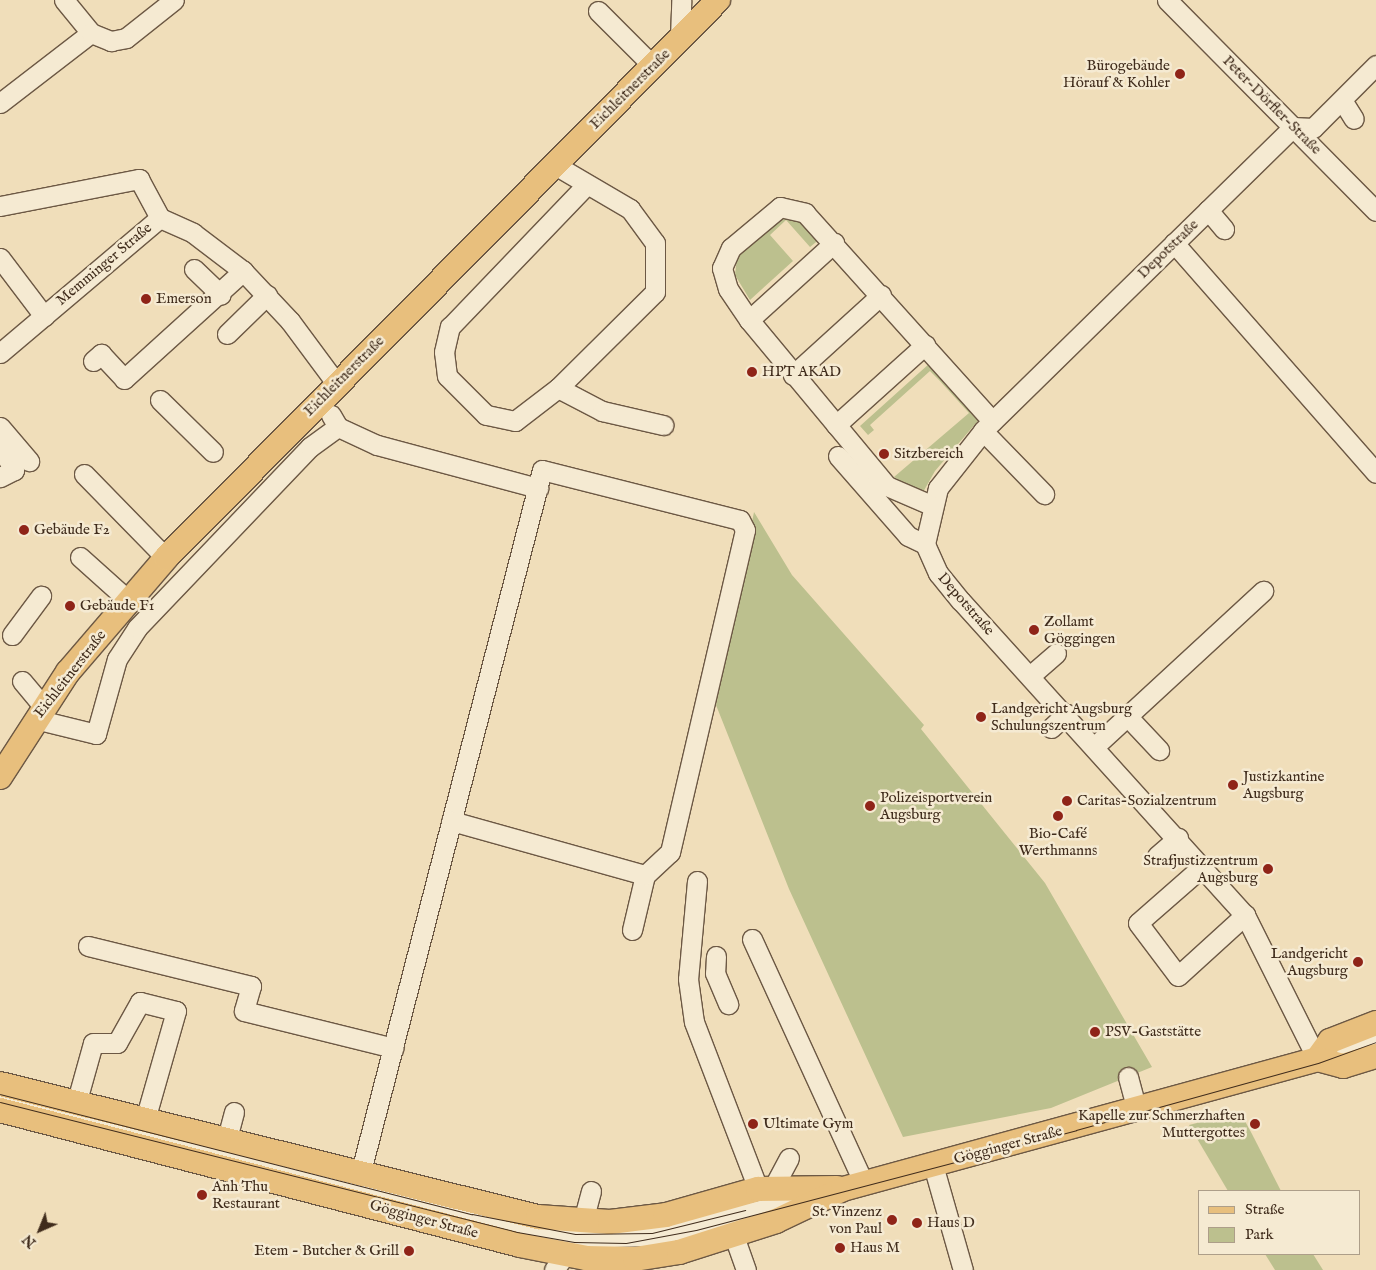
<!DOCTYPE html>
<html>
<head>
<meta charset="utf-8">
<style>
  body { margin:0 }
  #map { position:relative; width:1376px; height:1270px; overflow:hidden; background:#f0deba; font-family:"IM FELL English",serif }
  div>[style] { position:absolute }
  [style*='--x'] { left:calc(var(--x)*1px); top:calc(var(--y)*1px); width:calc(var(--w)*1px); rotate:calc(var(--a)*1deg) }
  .green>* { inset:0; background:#bcc08e }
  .roads { filter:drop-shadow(1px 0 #6c5844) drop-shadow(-1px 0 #6c5844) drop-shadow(0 1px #6c5844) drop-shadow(0 -1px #6c5844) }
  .minor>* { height:19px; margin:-9.5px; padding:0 9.5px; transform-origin:9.5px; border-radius:9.5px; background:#f5ead2 }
  .major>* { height:24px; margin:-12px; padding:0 12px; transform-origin:12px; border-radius:12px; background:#e8bf7d }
  .tram>* { height:1px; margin:-0.5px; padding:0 0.5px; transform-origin:0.5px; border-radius:0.5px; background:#402c1c }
  .dots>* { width:14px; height:14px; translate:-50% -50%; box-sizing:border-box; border:2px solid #f5ead2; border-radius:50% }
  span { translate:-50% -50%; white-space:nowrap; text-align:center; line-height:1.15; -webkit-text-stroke:5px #f5ead2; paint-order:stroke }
  .poi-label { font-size:15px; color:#402c1c }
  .right { translate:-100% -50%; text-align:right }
  .left { translate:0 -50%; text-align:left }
  .street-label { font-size:15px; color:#402c1c }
  .legend { position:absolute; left:1198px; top:1190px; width:162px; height:65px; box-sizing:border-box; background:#f5ead2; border:1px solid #ad9e89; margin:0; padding:6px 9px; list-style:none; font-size:15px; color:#402c1c }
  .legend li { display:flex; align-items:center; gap:10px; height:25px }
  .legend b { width:25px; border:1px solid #ad9e89 }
  .north { position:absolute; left:15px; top:1205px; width:50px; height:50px; -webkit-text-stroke:4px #f5ead2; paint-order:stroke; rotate:224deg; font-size:14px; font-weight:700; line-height:20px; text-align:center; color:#402c1c }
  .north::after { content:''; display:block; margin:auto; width:18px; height:22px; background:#402c1c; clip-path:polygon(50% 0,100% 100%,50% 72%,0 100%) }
</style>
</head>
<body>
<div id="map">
  <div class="green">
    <div style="clip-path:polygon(794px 212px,821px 238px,810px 247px,786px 220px,770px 235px,793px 261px,750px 300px,735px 275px,738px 249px,766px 221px)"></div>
    <div style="clip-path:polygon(930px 363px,982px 416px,935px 471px,922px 494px,894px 477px,969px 413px,939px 380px,930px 371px,870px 425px,874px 430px,868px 435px,860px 426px)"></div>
    <div style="clip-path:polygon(754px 512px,792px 575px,924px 725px,921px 729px,1045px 883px,1152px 1067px,1051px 1108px,903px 1137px,789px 889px,716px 705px)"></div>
    <div style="clip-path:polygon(1240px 1112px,1252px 1134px,1281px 1191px,1228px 1191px,1189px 1125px)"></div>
    <div style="clip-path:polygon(1265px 1254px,1313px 1254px,1323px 1270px,1275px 1270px)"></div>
  </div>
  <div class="roads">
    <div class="minor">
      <div style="--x:64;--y:0;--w:43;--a:50.7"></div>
      <div style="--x:1167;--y:0;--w:297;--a:45.3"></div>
      <div style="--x:598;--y:11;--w:78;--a:45"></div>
      <div style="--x:680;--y:38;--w:38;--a:-88"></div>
      <div style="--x:1342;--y:100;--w:22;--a:58"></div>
      <div style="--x:0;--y:103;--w:115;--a:-37.6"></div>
      <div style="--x:91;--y:33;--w:22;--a:22"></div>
      <div style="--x:111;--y:41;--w:15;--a:-11"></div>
      <div style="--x:126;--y:38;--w:61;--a:-38.4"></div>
      <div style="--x:1293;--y:127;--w:434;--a:135.6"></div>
      <div style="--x:983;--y:431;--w:73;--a:128.3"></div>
      <div style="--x:938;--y:488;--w:57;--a:103.1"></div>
      <div style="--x:925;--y:544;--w:32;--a:66"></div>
      <div style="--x:938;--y:573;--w:36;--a:51"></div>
      <div style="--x:961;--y:601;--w:423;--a:47.9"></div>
      <div style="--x:1245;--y:915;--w:161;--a:63.4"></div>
      <div style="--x:1317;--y:1059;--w:63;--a:-19.6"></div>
      <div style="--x:1293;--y:127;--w:20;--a:3"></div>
      <div style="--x:1313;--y:128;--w:89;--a:-45"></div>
      <div style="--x:555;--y:165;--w:87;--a:30.4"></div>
      <div style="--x:630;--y:209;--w:42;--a:53.7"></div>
      <div style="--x:655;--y:243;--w:49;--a:90"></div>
      <div style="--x:655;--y:292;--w:136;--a:135.3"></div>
      <div style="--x:558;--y:388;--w:54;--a:142.5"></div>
      <div style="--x:515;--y:421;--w:30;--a:-168"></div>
      <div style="--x:486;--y:415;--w:55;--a:-135"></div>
      <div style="--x:447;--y:376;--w:24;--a:-97"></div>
      <div style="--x:444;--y:352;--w:26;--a:-77"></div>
      <div style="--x:450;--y:327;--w:197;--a:-46.2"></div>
      <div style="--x:0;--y:206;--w:142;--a:-11"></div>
      <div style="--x:139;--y:179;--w:44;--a:61.7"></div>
      <div style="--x:1208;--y:210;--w:25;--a:50"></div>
      <div style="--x:1174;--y:243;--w:306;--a:48.7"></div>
      <div style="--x:0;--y:258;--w:73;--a:52.8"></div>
      <div style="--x:194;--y:269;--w:37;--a:44"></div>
      <div style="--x:749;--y:320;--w:115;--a:-42.2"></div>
      <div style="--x:227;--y:334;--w:56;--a:-44.3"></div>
      <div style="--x:0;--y:353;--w:209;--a:-40.2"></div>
      <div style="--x:160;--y:218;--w:36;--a:24"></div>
      <div style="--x:193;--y:233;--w:63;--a:37.2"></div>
      <div style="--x:243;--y:271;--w:69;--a:46.8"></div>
      <div style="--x:290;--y:321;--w:77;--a:53.4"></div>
      <div style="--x:93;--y:361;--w:11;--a:-41"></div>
      <div style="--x:101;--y:354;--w:34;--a:47"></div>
      <div style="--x:124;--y:379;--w:161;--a:-42.2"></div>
      <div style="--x:793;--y:375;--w:119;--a:-42.3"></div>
      <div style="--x:558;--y:388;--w:50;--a:27.6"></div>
      <div style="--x:602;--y:411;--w:63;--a:12.9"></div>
      <div style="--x:160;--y:400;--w:74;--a:44.5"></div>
      <div style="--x:331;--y:415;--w:14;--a:60"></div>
      <div style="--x:338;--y:427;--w:43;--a:24.8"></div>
      <div style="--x:377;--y:445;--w:167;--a:15"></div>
      <div style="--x:836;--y:425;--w:120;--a:-42"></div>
      <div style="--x:0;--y:427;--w:45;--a:49.5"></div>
      <div style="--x:983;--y:431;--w:88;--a:45.9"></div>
      <div style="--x:0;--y:446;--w:28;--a:60"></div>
      <div style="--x:14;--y:470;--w:16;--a:153"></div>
      <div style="--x:838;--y:456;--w:106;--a:48.8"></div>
      <div style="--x:908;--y:536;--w:19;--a:25"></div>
      <div style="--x:84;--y:474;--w:117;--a:45.7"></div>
      <div style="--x:931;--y:505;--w:48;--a:-156.6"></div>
      <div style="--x:887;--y:486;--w:216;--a:-129.7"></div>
      <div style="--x:749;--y:320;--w:37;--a:-124"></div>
      <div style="--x:728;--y:289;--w:22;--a:-106"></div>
      <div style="--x:722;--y:268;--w:22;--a:-66"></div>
      <div style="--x:731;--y:248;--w:64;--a:-39.9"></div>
      <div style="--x:780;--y:207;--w:26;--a:13"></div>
      <div style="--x:805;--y:213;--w:280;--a:48"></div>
      <div style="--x:80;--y:557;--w:64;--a:41.9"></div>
      <div style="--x:12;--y:635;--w:49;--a:-53.4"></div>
      <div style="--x:1031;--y:675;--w:33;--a:-41"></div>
      <div style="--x:22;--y:681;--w:34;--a:50"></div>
      <div style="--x:1127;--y:716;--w:47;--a:46.7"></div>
      <div style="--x:35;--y:719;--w:63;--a:13.8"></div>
      <div style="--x:96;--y:734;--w:78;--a:-74.4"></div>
      <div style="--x:117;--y:659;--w:37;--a:-57"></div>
      <div style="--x:137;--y:628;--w:250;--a:-46.3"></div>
      <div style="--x:310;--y:447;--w:34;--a:-36"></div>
      <div style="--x:1051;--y:728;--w:21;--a:-43"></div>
      <div style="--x:1095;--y:746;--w:229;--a:-42.7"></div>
      <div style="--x:1157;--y:856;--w:28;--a:-41"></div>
      <div style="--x:1203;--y:866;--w:86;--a:138.8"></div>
      <div style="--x:1138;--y:923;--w:66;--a:53"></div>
      <div style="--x:1178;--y:976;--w:91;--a:-42.3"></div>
      <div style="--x:697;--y:881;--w:98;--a:95.2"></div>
      <div style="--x:688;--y:979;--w:43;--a:82.1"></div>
      <div style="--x:694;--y:1022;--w:179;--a:69"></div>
      <div style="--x:632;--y:930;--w:57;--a:-76.7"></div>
      <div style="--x:752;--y:939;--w:269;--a:65.4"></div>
      <div style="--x:88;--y:946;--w:168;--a:13.8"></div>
      <div style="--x:251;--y:986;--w:26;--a:106"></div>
      <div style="--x:244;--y:1011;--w:154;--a:13.9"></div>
      <div style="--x:716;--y:956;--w:17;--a:93"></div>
      <div style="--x:715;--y:973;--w:34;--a:67"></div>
      <div style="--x:1128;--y:1077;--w:34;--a:75"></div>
      <div style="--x:0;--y:1097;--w:486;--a:14.4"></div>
      <div style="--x:471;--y:1218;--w:106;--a:10.9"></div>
      <div style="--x:575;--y:1238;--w:78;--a:-1.5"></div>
      <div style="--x:653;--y:1236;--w:164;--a:-13.8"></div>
      <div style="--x:76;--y:1104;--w:63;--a:-74.4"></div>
      <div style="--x:93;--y:1043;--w:24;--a:0"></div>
      <div style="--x:117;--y:1043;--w:47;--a:-60.7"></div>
      <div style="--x:140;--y:1002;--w:37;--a:14"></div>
      <div style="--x:176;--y:1011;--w:113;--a:105.9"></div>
      <div style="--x:226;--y:1142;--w:31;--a:-75"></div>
      <div style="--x:933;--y:1165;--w:109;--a:74.1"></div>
      <div style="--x:360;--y:1175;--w:728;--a:-75.52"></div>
      <div style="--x:542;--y:470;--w:204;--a:14.2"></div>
      <div style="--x:740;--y:520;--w:11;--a:63"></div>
      <div style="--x:745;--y:530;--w:331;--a:103.1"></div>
      <div style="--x:670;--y:852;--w:34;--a:137"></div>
      <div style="--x:645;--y:875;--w:201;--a:-164.4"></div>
      <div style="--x:773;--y:1188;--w:34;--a:-62"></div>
      <div style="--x:583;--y:1221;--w:31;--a:-75"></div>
      <div style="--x:729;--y:1222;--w:51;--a:70.5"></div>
      <div style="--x:554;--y:1270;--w:19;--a:-54"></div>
    </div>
    <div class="major">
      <div style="--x:0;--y:777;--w:125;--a:-57.1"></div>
      <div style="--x:68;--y:672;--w:150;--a:-49.3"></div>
      <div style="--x:166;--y:558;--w:785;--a:-45.31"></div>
      <div style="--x:1317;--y:1059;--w:22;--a:-54"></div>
      <div style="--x:1330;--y:1041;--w:49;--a:-21.4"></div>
      <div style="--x:0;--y:1084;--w:554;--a:13.89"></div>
      <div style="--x:538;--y:1217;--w:72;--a:4"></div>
      <div style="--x:610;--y:1222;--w:56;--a:-7.1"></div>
      <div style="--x:666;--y:1215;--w:96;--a:-15.8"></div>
      <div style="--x:758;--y:1189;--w:79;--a:-0.7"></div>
      <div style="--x:0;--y:1110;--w:537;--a:14.55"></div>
      <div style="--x:520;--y:1245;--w:67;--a:11.1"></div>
      <div style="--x:586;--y:1258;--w:49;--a:1.2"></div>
      <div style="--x:635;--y:1259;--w:45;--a:-9"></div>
      <div style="--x:679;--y:1252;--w:102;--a:-17.7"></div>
      <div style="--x:776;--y:1221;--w:74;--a:-25.5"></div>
      <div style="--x:843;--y:1189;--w:492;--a:-15.3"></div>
      <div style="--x:1317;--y:1059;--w:27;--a:15"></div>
      <div style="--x:1343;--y:1066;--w:34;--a:-17"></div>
    </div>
  </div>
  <div class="tram">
    <div style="--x:0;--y:1094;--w:487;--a:14.3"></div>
    <div style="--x:472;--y:1214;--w:105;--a:11"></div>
    <div style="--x:575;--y:1234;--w:77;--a:-0.7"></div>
    <div style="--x:652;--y:1233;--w:96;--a:-13.9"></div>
    <div style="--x:0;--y:1102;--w:533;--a:14.11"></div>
    <div style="--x:517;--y:1232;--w:58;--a:10"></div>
    <div style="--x:574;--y:1242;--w:52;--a:1.1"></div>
    <div style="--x:626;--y:1243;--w:71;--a:-10.5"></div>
    <div style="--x:696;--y:1230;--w:393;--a:-14.7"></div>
    <div style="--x:1076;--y:1130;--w:251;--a:-15.5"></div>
    <div style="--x:1318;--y:1063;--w:62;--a:-19.9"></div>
  </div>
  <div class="dots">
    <div style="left:1180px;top:74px;background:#8f2418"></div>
    <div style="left:146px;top:299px;background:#8f2418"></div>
    <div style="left:752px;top:372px;background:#8f2418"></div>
    <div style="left:884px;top:454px;background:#8f2418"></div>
    <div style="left:24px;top:530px;background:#8f2418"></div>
    <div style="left:70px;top:606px;background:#8f2418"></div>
    <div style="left:1034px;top:630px;background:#8f2418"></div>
    <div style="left:981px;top:717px;background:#8f2418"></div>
    <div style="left:1233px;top:785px;background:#8f2418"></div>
    <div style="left:1067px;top:801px;background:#8f2418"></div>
    <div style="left:870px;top:806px;background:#8f2418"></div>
    <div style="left:1058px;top:816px;background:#8f2418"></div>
    <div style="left:1268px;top:869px;background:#8f2418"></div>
    <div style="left:1358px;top:962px;background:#8f2418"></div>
    <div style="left:1095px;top:1032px;background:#8f2418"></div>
    <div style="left:753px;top:1124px;background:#8f2418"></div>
    <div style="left:1255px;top:1124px;background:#8f2418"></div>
    <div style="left:202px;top:1195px;background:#8f2418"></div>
    <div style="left:892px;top:1220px;background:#8f2418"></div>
    <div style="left:917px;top:1223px;background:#8f2418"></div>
    <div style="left:840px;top:1248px;background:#8f2418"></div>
    <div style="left:409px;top:1251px;background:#8f2418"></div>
  </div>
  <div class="poi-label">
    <span class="right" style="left:1170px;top:74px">Bürogebäude<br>Hörauf &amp; Kohler</span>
    <span class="left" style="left:156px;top:299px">Emerson</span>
    <span class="left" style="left:762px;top:372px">HPT AKAD</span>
    <span class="left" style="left:894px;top:454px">Sitzbereich</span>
    <span class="left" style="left:34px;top:530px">Gebäude F2</span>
    <span class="left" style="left:80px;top:606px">Gebäude F1</span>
    <span class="left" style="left:1044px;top:630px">Zollamt<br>Göggingen</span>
    <span class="left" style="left:991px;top:717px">Landgericht Augsburg<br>Schulungszentrum</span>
    <span class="left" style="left:1243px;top:785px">Justizkantine<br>Augsburg</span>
    <span class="left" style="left:880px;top:806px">Polizeisportverein<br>Augsburg</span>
    <span class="left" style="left:1077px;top:801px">Caritas-Sozialzentrum</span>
    <span style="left:1058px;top:842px">Bio-Café<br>Werthmanns</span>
    <span class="right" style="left:1258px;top:869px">Strafjustizzentrum<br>Augsburg</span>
    <span class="right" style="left:1348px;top:962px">Landgericht<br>Augsburg</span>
    <span class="left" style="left:1105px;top:1032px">PSV-Gaststätte</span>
    <span class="right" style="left:1245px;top:1124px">Kapelle zur Schmerzhaften<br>Muttergottes</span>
    <span class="left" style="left:763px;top:1124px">Ultimate Gym</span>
    <span class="left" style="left:212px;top:1195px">Anh Thu<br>Restaurant</span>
    <span class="right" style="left:882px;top:1220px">St. Vinzenz<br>von Paul</span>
    <span class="left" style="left:927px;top:1223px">Haus D</span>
    <span class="left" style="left:850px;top:1248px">Haus M</span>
    <span class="right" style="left:399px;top:1251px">Etem - Butcher &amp; Grill</span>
  </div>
  <div class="street-label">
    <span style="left:630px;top:89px;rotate:-45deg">Eichleitnerstraße</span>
    <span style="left:1272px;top:105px;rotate:45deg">Peter-Dörfler-Straße</span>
    <span style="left:1168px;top:249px;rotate:-44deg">Depotstraße</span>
    <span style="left:104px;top:264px;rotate:-40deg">Memminger Straße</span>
    <span style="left:344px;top:376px;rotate:-45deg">Eichleitnerstraße</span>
    <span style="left:966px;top:604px;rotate:49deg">Depotstraße</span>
    <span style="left:70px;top:674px;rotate:-52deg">Eichleitnerstraße</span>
    <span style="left:1008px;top:1145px;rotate:-15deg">Gögginger Straße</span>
    <span style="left:424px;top:1219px;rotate:15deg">Gögginger Straße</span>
  </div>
  <ul class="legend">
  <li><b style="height:6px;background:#e8bf7d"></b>Straße</li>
  <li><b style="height:14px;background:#bcc08e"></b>Park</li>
  </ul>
  <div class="north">N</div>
</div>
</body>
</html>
